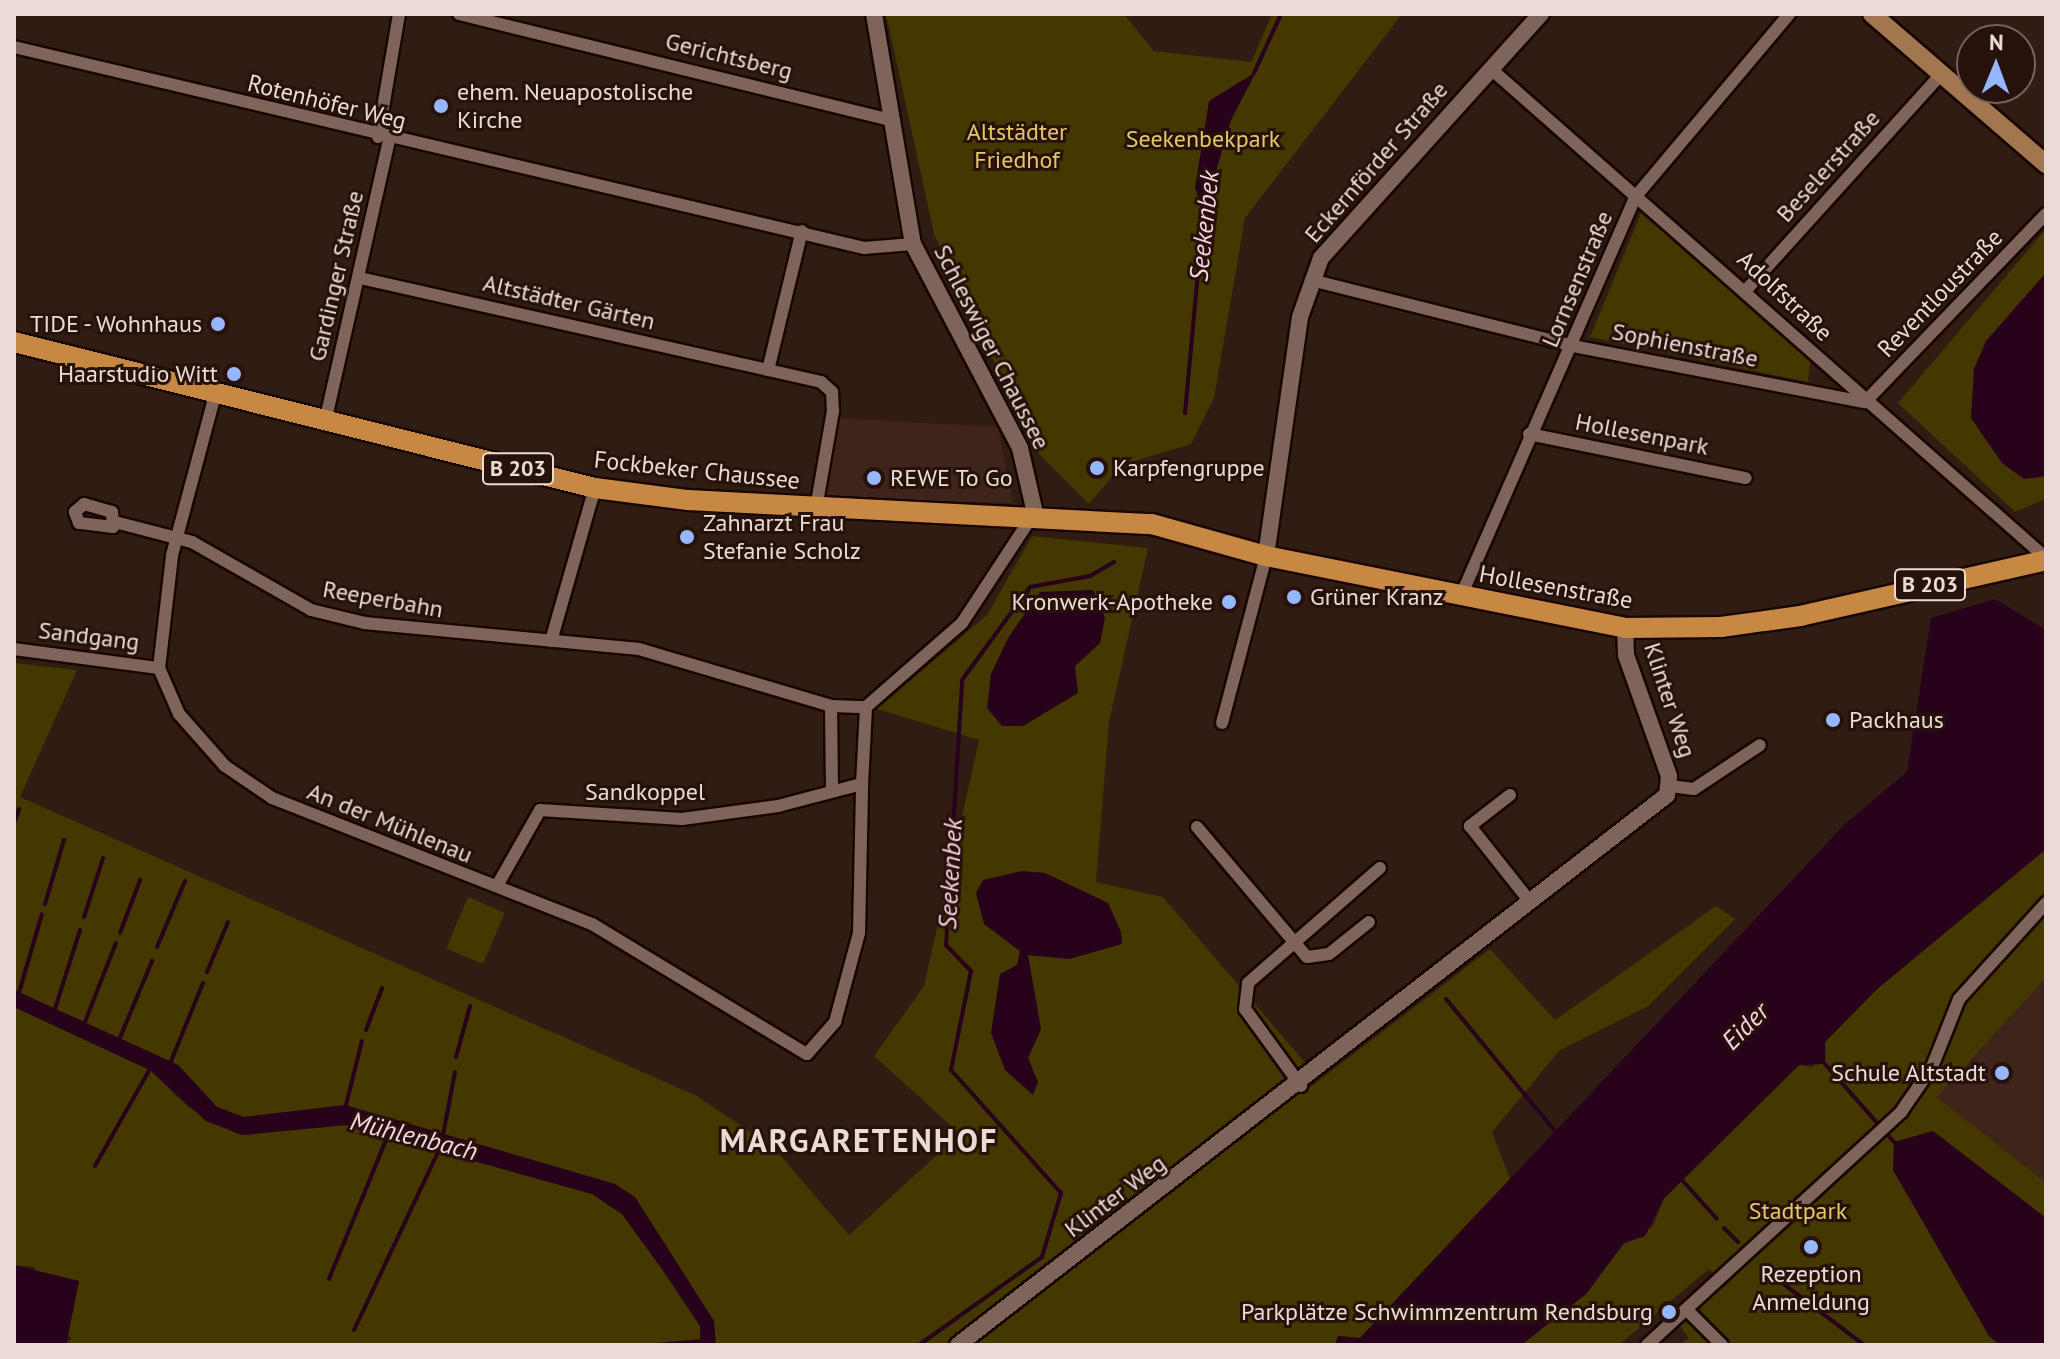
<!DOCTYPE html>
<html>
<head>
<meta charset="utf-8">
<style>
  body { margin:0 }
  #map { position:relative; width:2060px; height:1359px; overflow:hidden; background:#311c14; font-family:"PT Sans",sans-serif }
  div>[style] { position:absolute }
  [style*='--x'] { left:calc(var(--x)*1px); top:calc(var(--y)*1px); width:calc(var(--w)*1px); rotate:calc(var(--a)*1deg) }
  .built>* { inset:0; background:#3f241b }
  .green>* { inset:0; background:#443700; transform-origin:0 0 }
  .water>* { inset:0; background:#28021a }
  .stream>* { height:4px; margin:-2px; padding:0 2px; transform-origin:2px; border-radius:2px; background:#28021a }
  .roads { filter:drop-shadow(2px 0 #180602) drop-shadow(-2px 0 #180602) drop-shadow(0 2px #180602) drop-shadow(0 -2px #180602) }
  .minor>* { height:12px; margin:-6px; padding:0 6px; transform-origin:6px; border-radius:6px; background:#7e645b }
  .tertiary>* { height:16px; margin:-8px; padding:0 8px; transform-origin:8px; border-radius:8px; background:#7e645b }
  .secondary>* { height:18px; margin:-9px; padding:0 9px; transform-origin:9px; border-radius:9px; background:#a2764f }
  .primary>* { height:20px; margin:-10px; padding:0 10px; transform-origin:10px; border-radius:10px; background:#c68843 }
  .dots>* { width:22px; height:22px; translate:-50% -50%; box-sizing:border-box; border:4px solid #27120b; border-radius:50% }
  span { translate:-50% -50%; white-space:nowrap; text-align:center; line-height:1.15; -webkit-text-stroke:6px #27120b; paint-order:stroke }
  .shield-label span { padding:2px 6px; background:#27120b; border:2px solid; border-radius:6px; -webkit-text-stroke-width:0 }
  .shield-label { font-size:22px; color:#eadbd6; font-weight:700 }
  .street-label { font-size:24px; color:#eadbd6 }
  .poi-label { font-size:24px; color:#eadbd6 }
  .left { translate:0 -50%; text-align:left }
  .right { translate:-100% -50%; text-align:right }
  .park-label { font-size:24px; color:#e3c967 }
  .water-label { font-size:26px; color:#f8d2e6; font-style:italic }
  .district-label { font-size:32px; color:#eadbd6; font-weight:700; letter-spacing:2px }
  .frame { position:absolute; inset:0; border:16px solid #eadbd6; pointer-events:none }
  .north { position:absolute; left:1956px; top:24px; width:80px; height:80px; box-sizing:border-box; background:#27120b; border:2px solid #75625c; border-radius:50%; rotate:1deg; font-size:22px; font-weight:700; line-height:32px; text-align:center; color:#eadbd6 }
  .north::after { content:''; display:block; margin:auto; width:28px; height:36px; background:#94b7fd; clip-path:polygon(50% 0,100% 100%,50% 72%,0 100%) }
</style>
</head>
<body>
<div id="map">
  <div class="built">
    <div style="clip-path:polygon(837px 418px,998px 427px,1013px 503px,823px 499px)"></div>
    <div style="clip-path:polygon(2046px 978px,2046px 1185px,1937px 1097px)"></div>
  </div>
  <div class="green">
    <div style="clip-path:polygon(886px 14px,1124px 14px,1154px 51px,1251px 62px,1272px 14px,1402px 14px,1245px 218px,1214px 398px,1191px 444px,1122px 465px,1089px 504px,1036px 451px,934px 234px)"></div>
    <div style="clip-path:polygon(1641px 213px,1811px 355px,1808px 382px,1590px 337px)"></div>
    <div style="clip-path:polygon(2046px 229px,2046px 499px,2015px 512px,1898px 403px)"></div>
    <div style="clip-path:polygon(1032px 536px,1148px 548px,1109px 722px,1096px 882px,1163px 897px,1308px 1066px,1288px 1078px,1304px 1092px,1490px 949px,1555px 1020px,1716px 906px,1735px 919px,1647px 1007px,1559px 1051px,1492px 1132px,1510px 1179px,1360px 1338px,1338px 1336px,1335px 1345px,716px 1345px,635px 1197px,345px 1106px,244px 1117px,217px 1107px,178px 1065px,14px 990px,14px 663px,77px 670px,20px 797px,697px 1096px,773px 1147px,849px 1235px,960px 1134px,874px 1056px,924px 986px,979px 740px,877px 709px,987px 615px)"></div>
    <div style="clip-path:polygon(2046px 849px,2046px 978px,1937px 1097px,2046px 1183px,2046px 1218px,1997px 1182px,1893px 1170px,2000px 1345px,1679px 1345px,1689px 1338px,1680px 1326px,1722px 1283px,1709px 1269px,1619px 1345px,1521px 1345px,1586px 1294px,1624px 1243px,1653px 1226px,1664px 1199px,1799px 1065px,1812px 1067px,1826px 1054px,1825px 1042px,1877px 989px)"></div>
    <div style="left:468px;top:897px;width:40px;height:56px;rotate:23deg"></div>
    <div style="clip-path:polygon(14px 1007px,150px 1070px,188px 1107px,242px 1135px,346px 1125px,592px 1194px,622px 1214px,662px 1269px,700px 1326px,701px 1345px,66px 1345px,71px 1339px,34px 1267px,14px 1265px)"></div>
  </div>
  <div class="water">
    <div style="clip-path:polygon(1256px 72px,1231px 120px,1204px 212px,1195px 188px,1209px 101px)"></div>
    <div style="clip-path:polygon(2046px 273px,2046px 476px,2024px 479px,2002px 463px,1971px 418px,1974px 369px,1986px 341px)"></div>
    <div style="clip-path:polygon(1093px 590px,1105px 618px,1100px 643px,1075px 666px,1078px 693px,1023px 726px,1002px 726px,987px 708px,991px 674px,1008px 638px,1040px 592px)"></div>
    <div style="clip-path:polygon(1995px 599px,2046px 630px,2046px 849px,1877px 989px,1825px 1042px,1825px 1064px,1799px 1065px,1664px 1198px,1645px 1236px,1624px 1243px,1586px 1294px,1521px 1345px,1335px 1345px,1338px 1336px,1360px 1338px,1845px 824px,1907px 772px,1931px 618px)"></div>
    <div style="clip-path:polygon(1022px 871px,1045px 873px,1108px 903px,1121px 932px,1122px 944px,1069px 959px,1028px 955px,1041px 1029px,1028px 1058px,1038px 1082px,1033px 1095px,1005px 1070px,991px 1033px,1000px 974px,1017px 965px,1020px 951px,984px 924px,976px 893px,983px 880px)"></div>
    <div style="clip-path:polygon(14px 990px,178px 1065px,217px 1107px,243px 1117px,345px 1105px,615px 1184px,635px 1197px,714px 1321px,716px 1345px,701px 1345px,700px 1326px,662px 1269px,622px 1214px,592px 1194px,346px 1125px,242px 1135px,206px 1121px,150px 1070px,14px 1007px)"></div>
    <div style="clip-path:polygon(1933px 1131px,2046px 1218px,2046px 1345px,2000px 1345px,1989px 1336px,1893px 1170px,1894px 1142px)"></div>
    <div style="clip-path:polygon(14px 1265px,79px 1281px,66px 1345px,14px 1345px)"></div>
  </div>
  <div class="stream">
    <div style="--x:1254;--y:73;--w:65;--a:-65.4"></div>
    <div style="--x:1185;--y:413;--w:205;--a:-84.7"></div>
    <div style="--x:14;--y:823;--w:15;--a:-70"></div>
    <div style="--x:45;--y:904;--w:67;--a:-73.5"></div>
    <div style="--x:84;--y:917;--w:62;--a:-72.1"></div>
    <div style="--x:120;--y:933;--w:57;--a:-69.3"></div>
    <div style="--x:157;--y:947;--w:72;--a:-67"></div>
    <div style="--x:207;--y:972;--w:54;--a:-67.2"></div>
    <div style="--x:18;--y:996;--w:85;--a:-73.7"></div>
    <div style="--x:1446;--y:999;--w:178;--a:50.5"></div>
    <div style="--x:54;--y:1012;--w:86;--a:-72.4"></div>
    <div style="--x:83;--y:1027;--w:90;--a:-68.6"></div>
    <div style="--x:366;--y:1030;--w:45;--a:-69.1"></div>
    <div style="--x:119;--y:1040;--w:86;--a:-67.3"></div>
    <div style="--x:456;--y:1057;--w:53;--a:-74.6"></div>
    <div style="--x:1825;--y:1064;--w:104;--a:48.5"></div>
    <div style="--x:169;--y:1066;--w:90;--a:-67.7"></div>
    <div style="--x:345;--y:1109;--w:70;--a:-76"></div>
    <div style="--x:443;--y:1135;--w:64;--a:-79.2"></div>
    <div style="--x:95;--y:1166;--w:114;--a:-60.5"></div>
    <div style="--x:1682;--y:1180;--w:52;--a:48.1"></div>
    <div style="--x:1724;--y:1228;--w:20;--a:45"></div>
    <div style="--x:1765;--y:1270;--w:124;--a:37.1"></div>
    <div style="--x:329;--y:1279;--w:158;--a:-67.7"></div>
    <div style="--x:354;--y:1330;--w:206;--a:-64.7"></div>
    <div style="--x:654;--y:1345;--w:50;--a:-4.6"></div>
    <div style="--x:919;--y:1345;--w:151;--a:-35.6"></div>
    <div style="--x:1042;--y:1257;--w:67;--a:-73.5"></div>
    <div style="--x:1061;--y:1193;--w:165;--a:-131.8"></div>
    <div style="--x:951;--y:1070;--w:101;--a:-78.6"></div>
    <div style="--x:971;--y:971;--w:36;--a:-134"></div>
    <div style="--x:946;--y:945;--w:265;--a:-86.5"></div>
    <div style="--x:962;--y:680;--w:115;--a:-53.8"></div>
    <div style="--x:1030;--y:587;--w:61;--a:-10.4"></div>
    <div style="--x:1090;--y:576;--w:28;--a:-30"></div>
  </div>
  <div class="roads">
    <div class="minor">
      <div style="--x:459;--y:14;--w:448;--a:13.8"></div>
      <div style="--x:14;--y:47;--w:873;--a:13.3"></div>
      <div style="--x:864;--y:248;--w:49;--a:-4.7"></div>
      <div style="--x:1491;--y:69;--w:740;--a:41.38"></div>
      <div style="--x:378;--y:137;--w:125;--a:-80.3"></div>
      <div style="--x:360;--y:278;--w:473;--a:12.7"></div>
      <div style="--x:821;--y:382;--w:15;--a:42"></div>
      <div style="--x:832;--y:392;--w:19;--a:87"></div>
      <div style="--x:833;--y:411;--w:98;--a:99.9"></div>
      <div style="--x:1311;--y:280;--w:270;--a:14.1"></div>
      <div style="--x:1573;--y:346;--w:297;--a:10.9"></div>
      <div style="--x:1748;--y:288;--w:290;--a:-47.9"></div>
      <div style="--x:768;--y:370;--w:143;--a:-76.3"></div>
      <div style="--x:215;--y:395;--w:167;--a:105"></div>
      <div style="--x:172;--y:556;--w:113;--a:96.6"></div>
      <div style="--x:159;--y:668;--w:50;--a:66.5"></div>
      <div style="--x:179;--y:714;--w:69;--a:48.5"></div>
      <div style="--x:225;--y:766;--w:57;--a:34.2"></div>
      <div style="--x:272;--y:798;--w:344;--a:21.5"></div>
      <div style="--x:592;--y:924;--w:251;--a:31.2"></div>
      <div style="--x:807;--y:1054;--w:43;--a:-48.8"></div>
      <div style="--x:835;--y:1022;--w:92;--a:-74.9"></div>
      <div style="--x:859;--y:933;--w:149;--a:-88.8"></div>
      <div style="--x:1865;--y:402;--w:261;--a:-46.1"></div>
      <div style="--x:325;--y:422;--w:289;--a:-77.2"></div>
      <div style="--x:1529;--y:434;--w:221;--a:11.5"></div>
      <div style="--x:84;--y:504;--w:29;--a:16"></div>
      <div style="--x:112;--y:512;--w:15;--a:86"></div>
      <div style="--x:113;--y:527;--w:34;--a:-173"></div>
      <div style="--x:79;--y:523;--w:12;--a:-110"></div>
      <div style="--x:75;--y:512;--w:12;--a:-42"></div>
      <div style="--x:115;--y:522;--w:80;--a:14.6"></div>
      <div style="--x:192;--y:542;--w:137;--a:29.7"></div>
      <div style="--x:311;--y:610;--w:56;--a:13.5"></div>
      <div style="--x:365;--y:623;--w:275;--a:5.4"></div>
      <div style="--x:639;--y:649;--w:200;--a:16.5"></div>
      <div style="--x:831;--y:706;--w:35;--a:2"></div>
      <div style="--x:1461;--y:596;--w:437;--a:-66.4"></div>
      <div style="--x:1636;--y:196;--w:238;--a:-49.9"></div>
      <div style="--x:551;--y:641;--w:159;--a:-74"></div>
      <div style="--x:14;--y:649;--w:146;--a:7.5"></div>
      <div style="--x:831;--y:706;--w:85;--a:89.3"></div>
      <div style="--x:1222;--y:723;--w:173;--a:-75.2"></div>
      <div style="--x:1670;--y:786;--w:24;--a:7"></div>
      <div style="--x:1694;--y:789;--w:79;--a:-33.7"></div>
      <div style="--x:1510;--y:795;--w:51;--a:142.2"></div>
      <div style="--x:1470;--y:826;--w:98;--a:51.6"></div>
      <div style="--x:1197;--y:827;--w:170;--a:49.8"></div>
      <div style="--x:1307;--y:957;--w:22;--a:-8"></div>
      <div style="--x:1329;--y:954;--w:51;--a:-38.7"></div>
      <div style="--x:498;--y:884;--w:85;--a:-60.4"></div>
      <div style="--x:540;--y:810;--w:142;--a:3.6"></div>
      <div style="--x:682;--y:819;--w:97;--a:-7.7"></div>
      <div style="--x:778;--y:806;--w:87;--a:-14.7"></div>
      <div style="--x:862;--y:784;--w:77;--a:-87"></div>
      <div style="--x:866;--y:707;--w:128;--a:-41.2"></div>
      <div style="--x:962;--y:623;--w:129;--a:-56.7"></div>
      <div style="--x:1301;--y:1086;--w:95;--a:-126"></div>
      <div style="--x:1245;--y:1009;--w:26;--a:-83"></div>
      <div style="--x:1248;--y:983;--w:175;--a:-41.1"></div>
      <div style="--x:1688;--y:1311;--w:48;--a:45"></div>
      <div style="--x:1647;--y:1345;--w:345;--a:-42.5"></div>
      <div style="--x:1901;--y:1112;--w:55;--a:-55.4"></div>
      <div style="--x:1932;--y:1067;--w:73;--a:-68.3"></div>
      <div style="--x:1959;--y:999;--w:130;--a:-47.8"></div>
    </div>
    <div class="tertiary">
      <div style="--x:874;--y:14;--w:233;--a:80.4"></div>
      <div style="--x:913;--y:244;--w:230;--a:62.3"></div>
      <div style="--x:1020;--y:448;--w:67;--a:77"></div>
      <div style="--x:1266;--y:556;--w:241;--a:-81.9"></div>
      <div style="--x:1300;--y:317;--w:63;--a:-70.4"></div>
      <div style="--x:1321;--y:258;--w:329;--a:-48"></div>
      <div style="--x:958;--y:1345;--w:897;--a:-37.8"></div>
      <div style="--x:1667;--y:795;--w:19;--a:-84"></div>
      <div style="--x:1669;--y:776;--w:128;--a:-109.6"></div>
      <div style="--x:1626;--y:655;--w:27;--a:-92"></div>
    </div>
    <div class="secondary">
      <div style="--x:1872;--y:14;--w:230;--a:40.8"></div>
    </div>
    <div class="primary">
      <div style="--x:14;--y:342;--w:599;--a:14.11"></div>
      <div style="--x:595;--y:488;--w:94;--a:7.4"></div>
      <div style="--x:688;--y:500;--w:465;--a:3"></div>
      <div style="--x:1152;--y:524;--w:118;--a:15.7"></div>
      <div style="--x:1266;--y:556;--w:366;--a:11.3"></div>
      <div style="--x:1625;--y:628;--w:96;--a:-0.6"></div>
      <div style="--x:1721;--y:627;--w:80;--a:-7.9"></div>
      <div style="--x:1800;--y:616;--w:252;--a:-12.8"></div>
    </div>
  </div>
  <div class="dots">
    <div style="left:441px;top:106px;background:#94b7fd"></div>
    <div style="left:218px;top:324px;background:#94b7fd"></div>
    <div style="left:234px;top:374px;background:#94b7fd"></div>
    <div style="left:1097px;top:468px;background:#94b7fd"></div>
    <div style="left:874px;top:478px;background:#94b7fd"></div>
    <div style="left:687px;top:537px;background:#94b7fd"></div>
    <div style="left:1294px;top:597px;background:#94b7fd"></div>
    <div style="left:1229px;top:602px;background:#94b7fd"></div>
    <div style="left:1833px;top:720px;background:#94b7fd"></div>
    <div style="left:2002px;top:1073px;background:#94b7fd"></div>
    <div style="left:1811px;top:1247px;background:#94b7fd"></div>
    <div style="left:1669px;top:1312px;background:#94b7fd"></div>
  </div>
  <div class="shield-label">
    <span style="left:518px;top:469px">B 203</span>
    <span style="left:1930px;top:585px">B 203</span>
  </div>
  <div class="street-label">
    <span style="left:729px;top:56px;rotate:14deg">Gerichtsberg</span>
    <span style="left:327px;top:102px;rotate:14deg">Rotenhöfer Weg</span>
    <span style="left:1376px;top:162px;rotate:-49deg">Eckernförder Straße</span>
    <span style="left:1828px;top:166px;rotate:-48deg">Beselerstraße</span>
    <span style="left:336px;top:276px;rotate:-77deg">Gardinger Straße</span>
    <span style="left:1577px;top:279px;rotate:-67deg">Lornsenstraße</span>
    <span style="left:1940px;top:293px;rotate:-46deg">Reventloustraße</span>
    <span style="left:1785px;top:296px;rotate:43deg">Adolfstraße</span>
    <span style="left:569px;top:302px;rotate:13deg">Altstädter Gärten</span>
    <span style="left:1685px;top:345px;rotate:11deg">Sophienstraße</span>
    <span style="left:992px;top:347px;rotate:63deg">Schleswiger Chaussee</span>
    <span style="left:1642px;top:434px;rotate:11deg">Hollesenpark</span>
    <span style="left:697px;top:470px;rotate:6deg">Fockbeker Chaussee</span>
    <span style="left:1556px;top:587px;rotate:10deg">Hollesenstraße</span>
    <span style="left:383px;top:599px;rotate:10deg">Reeperbahn</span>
    <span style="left:89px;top:636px;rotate:7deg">Sandgang</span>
    <span style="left:1670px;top:700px;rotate:72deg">Klinter Weg</span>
    <span style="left:645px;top:792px">Sandkoppel</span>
    <span style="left:390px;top:823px;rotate:22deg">An der Mühlenau</span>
    <span style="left:1115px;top:1196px;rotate:-37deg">Klinter Weg</span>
  </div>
  <div class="poi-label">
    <span class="left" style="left:457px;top:106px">ehem. Neuapostolische<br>Kirche</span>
    <span class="right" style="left:202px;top:324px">TIDE - Wohnhaus</span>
    <span class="right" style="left:218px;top:374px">Haarstudio Witt</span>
    <span class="left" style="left:1113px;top:468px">Karpfengruppe</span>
    <span class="left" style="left:890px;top:478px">REWE To Go</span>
    <span class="left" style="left:703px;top:537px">Zahnarzt Frau<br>Stefanie Scholz</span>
    <span class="left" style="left:1310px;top:597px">Grüner Kranz</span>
    <span class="right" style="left:1213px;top:602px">Kronwerk-Apotheke</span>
    <span class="left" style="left:1849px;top:720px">Packhaus</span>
    <span class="right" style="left:1986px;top:1073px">Schule Altstadt</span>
    <span style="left:1811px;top:1288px">Rezeption<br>Anmeldung</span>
    <span class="right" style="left:1653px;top:1312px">Parkplätze Schwimmzentrum Rendsburg</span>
  </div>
  <div class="park-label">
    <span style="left:1017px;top:146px">Altstädter<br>Friedhof</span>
    <span style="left:1203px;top:139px">Seekenbekpark</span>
    <span style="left:1798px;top:1211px">Stadtpark</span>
  </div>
  <div class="water-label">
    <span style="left:1204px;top:226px;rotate:-84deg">Seekenbek</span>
    <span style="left:950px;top:874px;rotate:-87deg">Seekenbek</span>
    <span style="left:1745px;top:1026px;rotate:-45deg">Eider</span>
    <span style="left:414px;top:1136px;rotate:14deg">Mühlenbach</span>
  </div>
  <div class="district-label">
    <span style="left:859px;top:1140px">MARGARETENHOF</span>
  </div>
  <div class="frame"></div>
  <div class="north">N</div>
</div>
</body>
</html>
